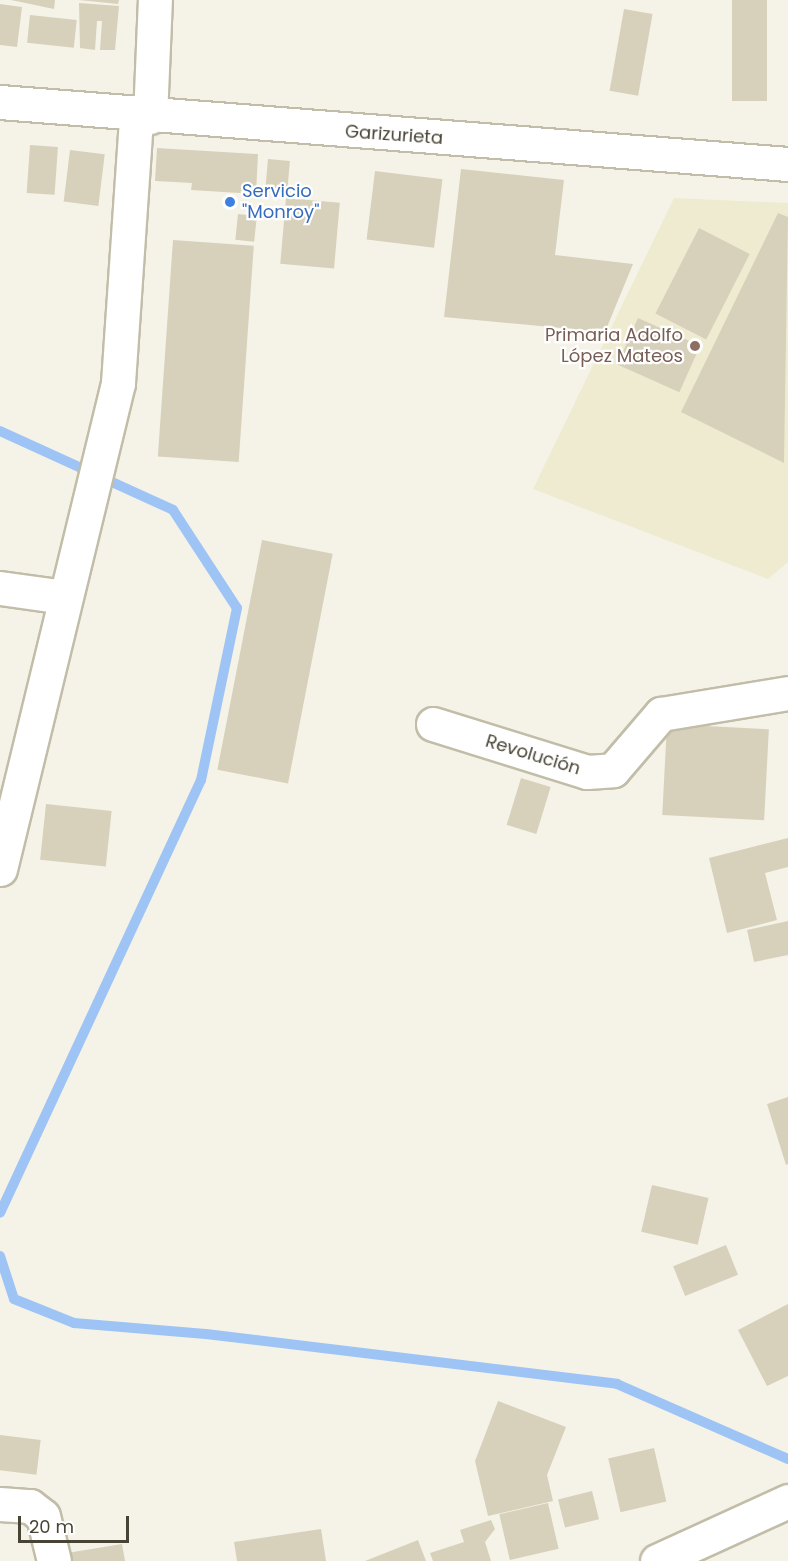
<!DOCTYPE html>
<html>
<head>
<meta charset="utf-8">
<style>
  body { margin:0 }
  #map { position:relative; width:788px; height:1561px; overflow:hidden; background:#f5f3e7; font-family:Poppins,sans-serif }
  div>[style] { position:absolute }
  [style*='--x'] { left:calc(var(--x)*1px); top:calc(var(--y)*1px); width:calc(var(--w)*1px); rotate:calc(var(--a)*1deg) }
  .education>* { inset:0; background:#efebd0 }
  .stream>* { height:10px; margin:-5px; padding:0 5px; transform-origin:5px; border-radius:5px; background:#9ec4f6 }
  .building>* { inset:0; background:#d7d1bb; transform-origin:0 0 }
  .roads { filter:drop-shadow(2px 0 #c1bda8) drop-shadow(-2px 0 #c1bda8) drop-shadow(0 2px #c1bda8) drop-shadow(0 -2px #c1bda8) }
  .minor>* { height:33px; margin:-16.5px; padding:0 16.5px; transform-origin:16.5px; border-radius:16.5px; background:#fff }
  .dots>* { width:16px; height:16px; translate:-50% -50%; box-sizing:border-box; border:3px solid #fff; border-radius:50% }
  span { translate:-50% -50%; white-space:nowrap; text-align:center; line-height:1.15; -webkit-text-stroke:4.5px #fff; paint-order:stroke }
  .street-label { font-size:18px; color:#484435 }
  .shop-label { font-size:18px; color:#366cbe }
  .left { translate:0 -50%; text-align:left }
  .education-label { font-size:18px; color:#785e54 }
  .right { translate:-100% -50%; text-align:right }
  .scale { position:absolute; left:18px; top:1516px; width:111px; height:27px; box-sizing:border-box; border:3px solid #484435; border-top:0; padding-left:8px; font-size:18px; line-height:21px; white-space:nowrap; color:#484435; -webkit-text-stroke:4px #fff; paint-order:stroke }
</style>
</head>
<body>
<div id="map">
  <div class="education">
    <div style="clip-path:polygon(674px 198px,788px 203px,788px 562px,768px 579px,533px 489px)"></div>
  </div>
  <div class="stream">
    <div style="--x:0;--y:431;--w:190;--a:24.5"></div>
    <div style="--x:173;--y:510;--w:117;--a:56.9"></div>
    <div style="--x:237;--y:608;--w:176;--a:101.8"></div>
    <div style="--x:201;--y:780;--w:477;--a:114.9"></div>
    <div style="--x:0;--y:1256;--w:45;--a:72"></div>
    <div style="--x:14;--y:1299;--w:65;--a:21.8"></div>
    <div style="--x:74;--y:1323;--w:132;--a:4.8"></div>
    <div style="--x:206;--y:1334;--w:414;--a:6.9"></div>
    <div style="--x:617;--y:1384;--w:187;--a:23.7"></div>
  </div>
  <div class="building">
    <div style="clip-path:polygon(11px 0,55px 0,54px 9px)"></div>
    <div style="clip-path:polygon(79px 0,119px 0,118px 4px)"></div>
    <div style="left:732px;top:0;width:35px;height:101px"></div>
    <div style="clip-path:polygon(79px 3px,119px 6px,115px 50px,100px 50px,102px 21px,97px 21px,95px 50px,80px 48px)"></div>
    <div style="clip-path:polygon(0 4px,22px 7px,17px 47px,0 45px)"></div>
    <div style="left:624px;top:9px;width:29px;height:83px;rotate:10deg"></div>
    <div style="left:30px;top:15px;width:47px;height:28px;rotate:6deg"></div>
    <div style="left:30px;top:145px;width:28px;height:48px;rotate:4deg"></div>
    <div style="clip-path:polygon(157px 148px,258px 154px,256px 194px,191px 190px,192px 183px,155px 181px)"></div>
    <div style="left:70px;top:150px;width:35px;height:52px;rotate:7deg"></div>
    <div style="left:268px;top:159px;width:22px;height:32px;rotate:5deg"></div>
    <div style="clip-path:polygon(461px 169px,564px 180px,555px 255px,633px 264px,605px 332px,444px 317px)"></div>
    <div style="left:375px;top:171px;width:68px;height:69px;rotate:7deg"></div>
    <div style="left:286px;top:198px;width:54px;height:66px;rotate:5deg"></div>
    <div style="clip-path:polygon(778px 213px,788px 217px,784px 463px,681px 412px)"></div>
    <div style="left:238px;top:214px;width:19px;height:26px;rotate:6deg"></div>
    <div style="left:699px;top:228px;width:57px;height:96px;rotate:27deg"></div>
    <div style="left:173px;top:240px;width:81px;height:217px;rotate:4deg"></div>
    <div style="left:638px;top:318px;width:68px;height:51px;rotate:24deg"></div>
    <div style="left:262px;top:540px;width:72px;height:234px;rotate:11deg"></div>
    <div style="left:667px;top:724px;width:102px;height:91px;rotate:3deg"></div>
    <div style="left:521px;top:778px;width:31px;height:49px;rotate:17deg"></div>
    <div style="left:46px;top:804px;width:66px;height:56px;rotate:6deg"></div>
    <div style="clip-path:polygon(788px 838px,788px 867px,765px 873px,777px 920px,727px 933px,709px 858px)"></div>
    <div style="clip-path:polygon(788px 921px,788px 955px,754px 962px,747px 930px)"></div>
    <div style="clip-path:polygon(788px 1097px,788px 1164px,786px 1165px,767px 1104px)"></div>
    <div style="left:652px;top:1185px;width:58px;height:48px;rotate:13deg"></div>
    <div style="left:726px;top:1245px;width:32px;height:57px;rotate:68deg"></div>
    <div style="clip-path:polygon(788px 1304px,788px 1376px,767px 1386px,738px 1330px)"></div>
    <div style="clip-path:polygon(498px 1401px,566px 1427px,547px 1475px,553px 1501px,488px 1516px,475px 1461px)"></div>
    <div style="left:0;top:1435px;width:41px;height:35px;rotate:7deg"></div>
    <div style="left:654px;top:1448px;width:55px;height:47px;rotate:77deg"></div>
    <div style="left:592px;top:1491px;width:29px;height:35px;rotate:76deg"></div>
    <div style="left:548px;top:1503px;width:47px;height:50px;rotate:77deg"></div>
    <div style="clip-path:polygon(491px 1520px,495px 1529px,485px 1542px,491px 1561px,433px 1561px,430px 1553px,464px 1542px,460px 1530px)"></div>
    <div style="clip-path:polygon(321px 1529px,326px 1561px,237px 1561px,234px 1542px)"></div>
    <div style="clip-path:polygon(418px 1540px,426px 1561px,365px 1561px)"></div>
    <div style="clip-path:polygon(122px 1544px,125px 1561px,69px 1561px,67px 1553px)"></div>
  </div>
  <div class="roads">
    <div class="minor">
      <div style="--x:0;--y:102;--w:790;--a:4.5"></div>
      <div style="--x:150;--y:117;--w:117;--a:-87.6"></div>
      <div style="--x:0;--y:588;--w:66;--a:7.9"></div>
      <div style="--x:433;--y:724;--w:161;--a:17.3"></div>
      <div style="--x:587;--y:772;--w:26;--a:-4"></div>
      <div style="--x:613;--y:770;--w:74;--a:-49.4"></div>
      <div style="--x:661;--y:714;--w:129;--a:-9.4"></div>
      <div style="--x:0;--y:869;--w:500;--a:-76.35"></div>
      <div style="--x:118;--y:383;--w:268;--a:-86.1"></div>
      <div style="--x:0;--y:1504;--w:30;--a:4"></div>
      <div style="--x:30;--y:1506;--w:16;--a:38"></div>
      <div style="--x:43;--y:1516;--w:46;--a:76.3"></div>
      <div style="--x:657;--y:1561;--w:144;--a:-24.6"></div>
    </div>
  </div>
  <div class="dots">
    <div style="left:230px;top:202px;background:#3f7fe0"></div>
    <div style="left:695px;top:346px;background:#8d6e63"></div>
  </div>
  <div class="street-label">
    <span style="left:394px;top:135px;rotate:4deg">Garizurieta</span>
    <span style="left:533px;top:755px;rotate:17deg">Revolución</span>
  </div>
  <div class="shop-label">
    <span class="left" style="left:242px;top:202px">Servicio<br>"Monroy"</span>
  </div>
  <div class="education-label">
    <span class="right" style="left:683px;top:346px">Primaria Adolfo<br>López Mateos</span>
  </div>
  <div class="scale">20 m</div>
</div>
</body>
</html>
